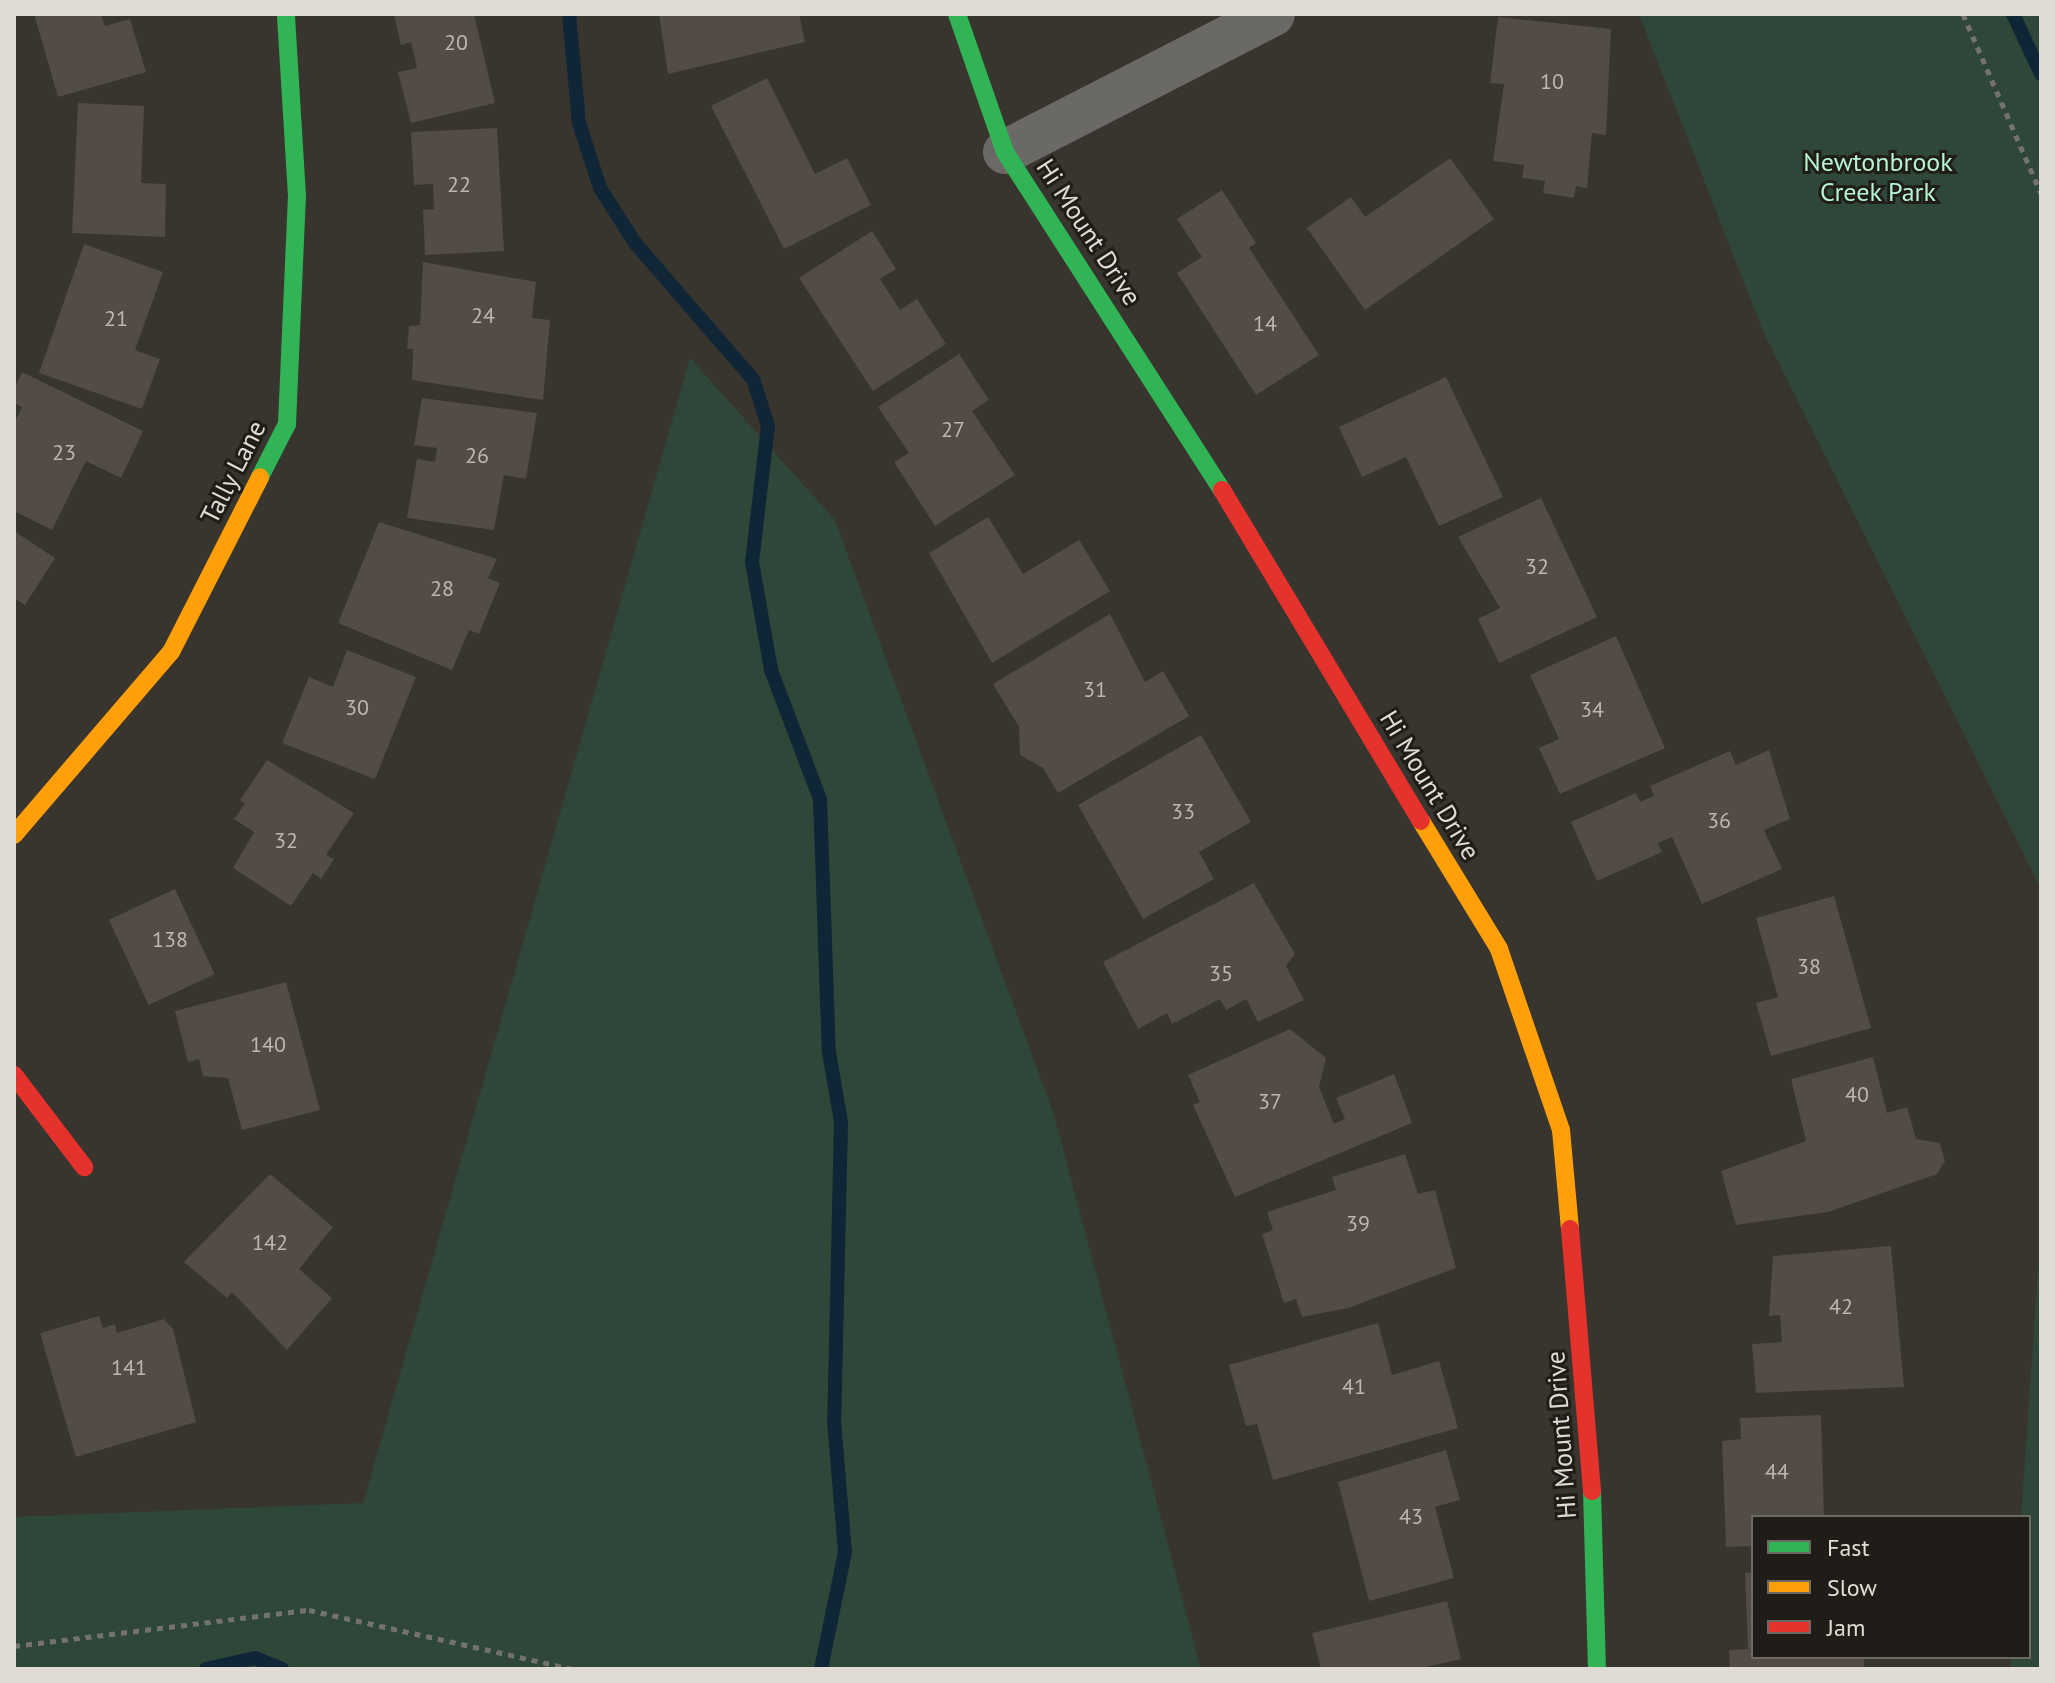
<!DOCTYPE html>
<html>
<head>
<meta charset="utf-8">
<style>
  body { margin:0 }
  #map { position:relative; width:2055px; height:1683px; overflow:hidden; background:#38342e; font-family:"PT Sans",sans-serif }
  div>[style] { position:absolute }
  [style*='--x'] { left:calc(var(--x)*1px); top:calc(var(--y)*1px); width:calc(var(--w)*1px); rotate:calc(var(--a)*1deg) }
  .green>* { inset:0; background:#2f4739 }
  .stream>* { height:14px; margin:-7px; padding:0 7px; transform-origin:7px; border-radius:7px; background:#102637 }
  .building>* { inset:0; background:#524b46; transform-origin:0 0 }
  .path>* { height:5px; margin-top:-2.5px; transform-origin:0; background:repeating-linear-gradient(90deg,#74726f 0 6px,transparent 0 12px) }
  .street>* { height:44px; margin:-22px; padding:0 22px; transform-origin:22px; border-radius:22px; background:#6b6966 }
  .fast>* { height:18px; margin:-9px; padding:0 9px; transform-origin:9px; border-radius:9px; background:#30b455 }
  .slow>* { height:18px; margin:-9px; padding:0 9px; transform-origin:9px; border-radius:9px; background:#ff9f0a }
  .jam>* { height:18px; margin:-9px; padding:0 9px; transform-origin:9px; border-radius:9px; background:#e5322d }
  span { translate:-50% -50%; white-space:nowrap; text-align:center; line-height:1.15; -webkit-text-stroke:6px #201d18; paint-order:stroke }
  .number-label { font-size:22px; color:#bcb7b0 }
  .number-label span { -webkit-text-stroke-width:0 }
  .park-label { font-size:26px; color:#b6f3d0 }
  .street-label { font-size:26px; color:#e0dbd4 }
  .frame { position:absolute; inset:0; border:16px solid #e0dbd4; pointer-events:none }
  .legend { position:absolute; left:1751px; top:1515px; width:280px; height:144px; box-sizing:border-box; background:#201d18; border:2px solid #6d6963; margin:0; padding:10px 14px; list-style:none; font-size:24px; color:#e0dbd4 }
  .legend li { display:flex; align-items:center; gap:16px; height:40px }
  .legend b { width:40px; border:2px solid #6d6963 }
</style>
</head>
<body>
<div id="map">
  <div class="green">
    <div style="clip-path:polygon(1639px 14px,2041px 14px,2041px 889px,1763px 331px)"></div>
    <div style="clip-path:polygon(690px 358px,835px 520px,1054px 1115px,1201px 1669px,14px 1669px,14px 1517px,363px 1503px)"></div>
    <div style="clip-path:polygon(2041px 1227px,2041px 1669px,2010px 1669px,2011px 1657px,2029px 1657px,2029px 1517px,2021px 1517px)"></div>
  </div>
  <div class="stream">
    <div style="--x:569;--y:14;--w:109;--a:84.8"></div>
    <div style="--x:579;--y:123;--w:68;--a:72.1"></div>
    <div style="--x:600;--y:188;--w:65;--a:57.5"></div>
    <div style="--x:635;--y:243;--w:180;--a:49.1"></div>
    <div style="--x:753;--y:379;--w:49;--a:72.3"></div>
    <div style="--x:768;--y:426;--w:137;--a:96.7"></div>
    <div style="--x:752;--y:562;--w:110;--a:80"></div>
    <div style="--x:771;--y:670;--w:138;--a:69.2"></div>
    <div style="--x:820;--y:799;--w:253;--a:88"></div>
    <div style="--x:829;--y:1052;--w:71;--a:80.3"></div>
    <div style="--x:841;--y:1122;--w:299;--a:91.3"></div>
    <div style="--x:834;--y:1421;--w:131;--a:85.2"></div>
    <div style="--x:845;--y:1552;--w:119;--a:101.6"></div>
    <div style="--x:2013;--y:14;--w:66;--a:65"></div>
    <div style="--x:206;--y:1669;--w:50;--a:-12.7"></div>
    <div style="--x:255;--y:1658;--w:29;--a:22"></div>
  </div>
  <div class="building">
    <div style="clip-path:polygon(34px 14px,101px 14px,105px 26px,130px 19px,146px 72px,58px 97px)"></div>
    <div style="clip-path:polygon(394px 14px,474px 14px,495px 103px,411px 123px,398px 72px,417px 68px,411px 42px,401px 45px)"></div>
    <div style="clip-path:polygon(659px 14px,799px 14px,805px 42px,668px 74px)"></div>
    <div style="clip-path:polygon(1498px 17px,1611px 29px,1606px 135px,1592px 133px,1587px 188px,1576px 186px,1574px 198px,1543px 193px,1545px 181px,1522px 178px,1524px 165px,1493px 161px,1504px 84px,1490px 83px)"></div>
    <div style="clip-path:polygon(767px 78px,815px 174px,847px 158px,871px 205px,784px 249px,711px 106px)"></div>
    <div style="clip-path:polygon(78px 103px,144px 106px,141px 183px,166px 184px,165px 237px,72px 233px)"></div>
    <div style="clip-path:polygon(497px 128px,504px 251px,425px 255px,423px 210px,434px 209px,433px 184px,414px 185px,411px 132px)"></div>
    <div style="clip-path:polygon(1450px 158px,1494px 219px,1365px 310px,1307px 228px,1351px 197px,1365px 217px)"></div>
    <div style="clip-path:polygon(1222px 190px,1256px 243px,1249px 248px,1319px 355px,1256px 395px,1177px 273px,1202px 257px,1177px 219px)"></div>
    <div style="clip-path:polygon(872px 231px,896px 269px,880px 279px,900px 310px,917px 299px,946px 344px,873px 391px,799px 278px)"></div>
    <div style="clip-path:polygon(84px 244px,163px 272px,135px 350px,160px 359px,142px 409px,39px 373px)"></div>
    <div style="clip-path:polygon(423px 262px,536px 282px,532px 318px,550px 320px,543px 400px,412px 380px,413px 349px,407px 349px,409px 326px,420px 325px)"></div>
    <div style="clip-path:polygon(959px 354px,989px 400px,972px 411px,1015px 475px,935px 526px,894px 462px,909px 453px,878px 407px)"></div>
    <div style="clip-path:polygon(22px 372px,143px 431px,121px 478px,86px 461px,52px 530px,14px 511px,14px 424px,22px 407px,14px 403px,14px 390px)"></div>
    <div style="clip-path:polygon(1446px 377px,1503px 497px,1439px 526px,1406px 457px,1362px 477px,1339px 427px)"></div>
    <div style="clip-path:polygon(422px 398px,537px 413px,526px 479px,504px 475px,494px 530px,407px 518px,417px 459px,435px 462px,437px 448px,414px 445px)"></div>
    <div style="clip-path:polygon(1541px 498px,1597px 617px,1499px 663px,1478px 619px,1500px 608px,1458px 537px)"></div>
    <div style="clip-path:polygon(988px 517px,1023px 574px,1079px 540px,1110px 591px,992px 663px,929px 553px)"></div>
    <div style="clip-path:polygon(379px 522px,497px 559px,488px 578px,500px 583px,479px 634px,469px 630px,452px 670px,338px 623px)"></div>
    <div style="clip-path:polygon(14px 531px,55px 558px,25px 605px,14px 598px)"></div>
    <div style="clip-path:polygon(1110px 614px,1145px 682px,1163px 671px,1189px 716px,1058px 793px,1043px 768px,1020px 755px,1019px 727px,993px 684px)"></div>
    <div style="clip-path:polygon(1616px 636px,1665px 748px,1560px 794px,1539px 748px,1559px 739px,1530px 675px)"></div>
    <div style="clip-path:polygon(347px 650px,416px 677px,375px 779px,282px 743px,309px 677px,333px 687px)"></div>
    <div style="clip-path:polygon(1201px 735px,1251px 822px,1199px 852px,1214px 879px,1143px 919px,1078px 805px)"></div>
    <div style="clip-path:polygon(1769px 750px,1790px 819px,1764px 830px,1782px 869px,1702px 904px,1672px 837px,1658px 843px,1662px 852px,1597px 881px,1571px 822px,1636px 793px,1640px 802px,1654px 796px,1650px 786px,1730px 751px,1736px 765px)"></div>
    <div style="clip-path:polygon(267px 760px,354px 813px,326px 855px,334px 859px,321px 879px,313px 873px,291px 906px,233px 868px,254px 832px,234px 819px,245px 804px,240px 800px)"></div>
    <div style="clip-path:polygon(1254px 883px,1295px 954px,1286px 966px,1304px 1000px,1258px 1022px,1246px 999px,1226px 1010px,1220px 999px,1172px 1024px,1167px 1013px,1138px 1029px,1103px 962px)"></div>
    <div style="left:175px;top:889px;width:94px;height:73px;rotate:65deg"></div>
    <div style="clip-path:polygon(1834px 896px,1871px 1028px,1771px 1056px,1756px 1003px,1778px 997px,1756px 918px)"></div>
    <div style="clip-path:polygon(286px 982px,320px 1110px,242px 1130px,228px 1078px,203px 1076px,199px 1059px,188px 1062px,175px 1011px)"></div>
    <div style="clip-path:polygon(1290px 1029px,1326px 1058px,1319px 1087px,1334px 1124px,1345px 1119px,1336px 1098px,1394px 1074px,1412px 1123px,1235px 1197px,1193px 1105px,1200px 1102px,1188px 1075px)"></div>
    <div style="clip-path:polygon(1873px 1057px,1887px 1113px,1907px 1107px,1916px 1139px,1940px 1143px,1945px 1161px,1937px 1174px,1828px 1212px,1736px 1225px,1721px 1171px,1806px 1141px,1791px 1079px)"></div>
    <div style="clip-path:polygon(1405px 1154px,1418px 1194px,1435px 1190px,1456px 1268px,1348px 1308px,1302px 1317px,1296px 1299px,1284px 1303px,1262px 1234px,1273px 1230px,1267px 1212px,1336px 1190px,1332px 1177px)"></div>
    <div style="clip-path:polygon(270px 1174px,333px 1227px,299px 1269px,332px 1298px,287px 1350px,232px 1292px,227px 1298px,184px 1262px)"></div>
    <div style="clip-path:polygon(1891px 1246px,1904px 1387px,1756px 1393px,1752px 1344px,1782px 1342px,1780px 1315px,1769px 1316px,1773px 1256px)"></div>
    <div style="clip-path:polygon(99px 1316px,103px 1328px,115px 1324px,117px 1333px,164px 1319px,173px 1329px,196px 1422px,76px 1457px,40px 1333px)"></div>
    <div style="clip-path:polygon(1378px 1323px,1392px 1375px,1439px 1361px,1458px 1428px,1273px 1480px,1257px 1424px,1246px 1426px,1229px 1365px)"></div>
    <div style="clip-path:polygon(1821px 1415px,1824px 1517px,1753px 1517px,1753px 1546px,1726px 1547px,1722px 1441px,1741px 1439px,1740px 1418px)"></div>
    <div style="clip-path:polygon(1446px 1450px,1460px 1500px,1435px 1507px,1454px 1578px,1369px 1601px,1338px 1482px)"></div>
    <div style="clip-path:polygon(1753px 1572px,1753px 1657px,1864px 1657px,1864px 1669px,1730px 1669px,1729px 1650px,1748px 1649px,1745px 1573px)"></div>
    <div style="clip-path:polygon(1447px 1601px,1461px 1659px,1417px 1669px,1321px 1669px,1312px 1633px)"></div>
  </div>
  <div class="path">
    <div style="--x:1963;--y:14;--w:195;--a:66.5"></div>
    <div style="--x:14;--y:1646;--w:297;--a:-7"></div>
    <div style="--x:309;--y:1610;--w:271;--a:12.6"></div>
  </div>
  <div class="street">
    <div style="--x:1005;--y:152;--w:301;--a:-27.2"></div>
  </div>
  <div class="fast">
    <div style="--x:957;--y:14;--w:146;--a:70.8"></div>
    <div style="--x:1005;--y:152;--w:402;--a:57.3"></div>
    <div style="--x:260;--y:477;--w:59;--a:-63"></div>
    <div style="--x:287;--y:424;--w:228;--a:-87.5"></div>
    <div style="--x:297;--y:196;--w:182;--a:-93.5"></div>
    <div style="--x:1592;--y:1491;--w:178;--a:88.4"></div>
  </div>
  <div class="slow">
    <div style="--x:1421;--y:821;--w:150;--a:58.6"></div>
    <div style="--x:1499;--y:949;--w:191;--a:71.1"></div>
    <div style="--x:1561;--y:1130;--w:99;--a:84.8"></div>
    <div style="--x:14;--y:835;--w:241;--a:-49.4"></div>
    <div style="--x:171;--y:652;--w:196;--a:-63"></div>
  </div>
  <div class="jam">
    <div style="--x:1222;--y:490;--w:386;--a:59"></div>
    <div style="--x:14;--y:1075;--w:116;--a:52.7"></div>
    <div style="--x:1570;--y:1229;--w:263;--a:85.2"></div>
  </div>
  <div class="number-label">
    <span style="left:456px;top:43px">20</span>
    <span style="left:1552px;top:82px">10</span>
    <span style="left:459px;top:185px">22</span>
    <span style="left:483px;top:316px">24</span>
    <span style="left:116px;top:319px">21</span>
    <span style="left:1265px;top:324px">14</span>
    <span style="left:953px;top:430px">27</span>
    <span style="left:64px;top:453px">23</span>
    <span style="left:477px;top:456px">26</span>
    <span style="left:1537px;top:567px">32</span>
    <span style="left:442px;top:589px">28</span>
    <span style="left:1095px;top:690px">31</span>
    <span style="left:357px;top:708px">30</span>
    <span style="left:1592px;top:710px">34</span>
    <span style="left:1183px;top:812px">33</span>
    <span style="left:1719px;top:821px">36</span>
    <span style="left:286px;top:841px">32</span>
    <span style="left:170px;top:940px">138</span>
    <span style="left:1809px;top:967px">38</span>
    <span style="left:1221px;top:974px">35</span>
    <span style="left:268px;top:1045px">140</span>
    <span style="left:1857px;top:1095px">40</span>
    <span style="left:1270px;top:1102px">37</span>
    <span style="left:1358px;top:1224px">39</span>
    <span style="left:270px;top:1243px">142</span>
    <span style="left:1841px;top:1307px">42</span>
    <span style="left:129px;top:1368px">141</span>
    <span style="left:1354px;top:1387px">41</span>
    <span style="left:1777px;top:1472px">44</span>
    <span style="left:1411px;top:1517px">43</span>
  </div>
  <div class="park-label">
    <span style="left:1878px;top:177px">Newtonbrook<br>Creek Park</span>
  </div>
  <div class="street-label">
    <span style="left:1089px;top:232px;rotate:57deg">Hi Mount Drive</span>
    <span style="left:233px;top:472px;rotate:-63deg">Tally Lane</span>
    <span style="left:1430px;top:785px;rotate:59deg">Hi Mount Drive</span>
    <span style="left:1561px;top:1435px;rotate:-94deg">Hi Mount Drive</span>
  </div>
  <div class="frame"></div>
  <ul class="legend">
  <li><b style="height:10px;background:#30b455"></b>Fast</li>
  <li><b style="height:10px;background:#ff9f0a"></b>Slow</li>
  <li><b style="height:10px;background:#e5322d"></b>Jam</li>
  </ul>
</div>
</body>
</html>
